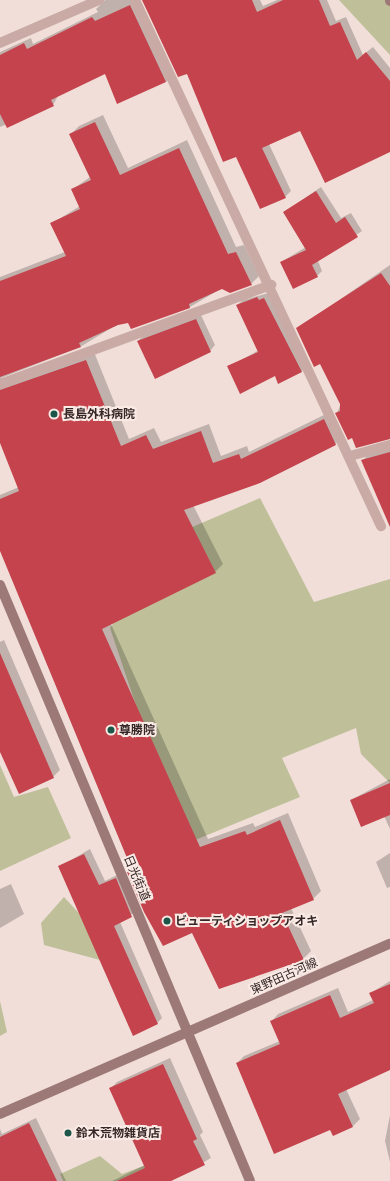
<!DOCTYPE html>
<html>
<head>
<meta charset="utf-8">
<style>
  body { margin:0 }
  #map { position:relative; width:390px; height:1181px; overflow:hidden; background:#f1ded9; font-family:Manrope,"Noto Sans JP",sans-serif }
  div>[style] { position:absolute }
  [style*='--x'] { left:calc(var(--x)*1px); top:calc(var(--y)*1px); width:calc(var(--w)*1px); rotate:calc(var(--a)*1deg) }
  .green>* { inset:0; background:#bfc099 }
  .shadow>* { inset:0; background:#0003 }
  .building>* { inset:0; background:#c5434c }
  .street>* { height:10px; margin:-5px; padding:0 5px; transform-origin:5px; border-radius:5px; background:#c9aaa5 }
  .secondary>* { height:10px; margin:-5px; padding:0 5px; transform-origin:5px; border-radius:5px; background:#9c7977 }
  .dots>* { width:11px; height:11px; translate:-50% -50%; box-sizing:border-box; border:2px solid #f9eae5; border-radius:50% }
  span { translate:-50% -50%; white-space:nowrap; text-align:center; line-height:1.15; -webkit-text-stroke:4px #f9eae5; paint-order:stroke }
  .poi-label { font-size:12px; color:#352726; font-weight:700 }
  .left { translate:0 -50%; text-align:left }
  .street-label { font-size:12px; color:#352726 }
</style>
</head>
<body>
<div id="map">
  <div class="green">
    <div style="clip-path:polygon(339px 0,390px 0,390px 55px)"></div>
    <div style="clip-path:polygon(260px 498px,314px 602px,390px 579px,390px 783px,361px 754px,356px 728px,282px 758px,300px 797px,183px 845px,110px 628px,176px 534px)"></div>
    <div style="clip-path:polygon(0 765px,14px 797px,48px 787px,71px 838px,0 871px)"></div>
    <div style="clip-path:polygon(64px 897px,100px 936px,100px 960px,44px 945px,41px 923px)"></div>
    <div style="clip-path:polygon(0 1001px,7px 1032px,0 1036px)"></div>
    <div style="clip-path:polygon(100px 1156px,122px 1174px,154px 1162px,135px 1181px,63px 1181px,60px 1174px)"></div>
  </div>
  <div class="shadow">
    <div style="clip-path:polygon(105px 0,136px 0,172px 76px,166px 82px,105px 73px,58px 96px,53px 105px,0 127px,0 52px,31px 38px,33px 44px,98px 12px,96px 9px)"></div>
    <div style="clip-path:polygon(143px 0,260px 0,263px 6px,277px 0,327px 0,336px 21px,346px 17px,363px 55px,373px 47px,390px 68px,390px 151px,301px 130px,269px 144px,291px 191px,285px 197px,236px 155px)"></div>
    <div style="clip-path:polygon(103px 115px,128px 168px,187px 140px,236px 247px,244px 245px,259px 276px,251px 284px,222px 288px,190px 307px,132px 328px,129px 322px,118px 324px,80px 347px,1px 378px,11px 383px,94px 352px,129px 439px,154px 428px,161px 442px,209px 424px,221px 456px,247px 446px,249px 452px,332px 411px,343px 436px,335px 444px,193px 505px,223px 564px,215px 572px,111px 624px,208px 839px,253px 823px,255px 827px,288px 813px,321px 891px,313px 899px,291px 908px,311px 951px,303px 959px,192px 932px,129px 872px,132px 869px,0 548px,0 495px,19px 487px,0 441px,0 277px,65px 252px,51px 224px,80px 206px,73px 189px,90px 177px,71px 134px,79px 126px)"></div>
    <div style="clip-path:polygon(321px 187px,341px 218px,351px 213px,362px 231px,318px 261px,322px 271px,317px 276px,281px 262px,306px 247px,284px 212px)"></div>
    <div style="clip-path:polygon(390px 265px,390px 438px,352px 436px,337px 413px,341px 403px,320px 363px,297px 329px)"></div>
    <div style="clip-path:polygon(269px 293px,307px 366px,301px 372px,275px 375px,228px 367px,259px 350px,237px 305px,243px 300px)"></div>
    <div style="clip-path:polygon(201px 315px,215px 345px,210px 351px,138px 341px,143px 336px)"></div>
    <div style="clip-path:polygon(390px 446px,390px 526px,363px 460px,371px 452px)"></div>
    <div style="clip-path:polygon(4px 640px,60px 770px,53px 777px,0 749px,0 642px)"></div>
    <div style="clip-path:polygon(390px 779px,390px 829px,384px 816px,351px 800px)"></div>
    <div style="clip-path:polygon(90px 849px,105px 881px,121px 873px,137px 911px,120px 922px,162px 1018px,157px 1023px,59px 867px)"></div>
    <div style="clip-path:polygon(390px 853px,390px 887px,387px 888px,376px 862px)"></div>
    <div style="clip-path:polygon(11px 884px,24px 914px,0 928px,0 889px)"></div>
    <div style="clip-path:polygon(390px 981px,390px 1069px,346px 1089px,360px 1119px,353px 1126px,333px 1135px,331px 1129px,237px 1063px,244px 1056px,280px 1041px,271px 1022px,278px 1014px,338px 988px,348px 1012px,373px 1000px,371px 993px)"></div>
    <div style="clip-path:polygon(170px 1058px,203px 1132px,200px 1135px,211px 1158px,171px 1181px,112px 1181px,145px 1165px,111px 1088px,117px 1082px)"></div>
    <div style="clip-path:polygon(390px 1115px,390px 1162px,385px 1141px)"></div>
    <div style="clip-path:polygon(36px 1118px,66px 1181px,0 1181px,0 1129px,2px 1134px)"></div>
  </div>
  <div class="building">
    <div style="clip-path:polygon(142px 0,252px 0,257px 12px,283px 0,319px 0,330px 26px,340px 22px,357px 60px,366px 52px,390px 81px,390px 152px,325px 183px,300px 131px,262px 148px,286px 198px,260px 209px,236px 157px,223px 162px,187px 74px,178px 77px)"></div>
    <div style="clip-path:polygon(130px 5px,166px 82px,117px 104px,105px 74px,51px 100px,54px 106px,7px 128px,0 114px,0 55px,24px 43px,27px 49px,92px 17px,95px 21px)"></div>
    <div style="clip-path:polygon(95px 122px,120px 175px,179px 148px,228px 254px,236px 252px,252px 285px,230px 293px,222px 289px,189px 304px,190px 308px,131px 329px,128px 323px,118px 325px,79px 343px,81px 347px,0 377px,0 281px,66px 256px,50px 223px,80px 209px,71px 189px,91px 180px,69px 134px)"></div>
    <div style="clip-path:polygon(316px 191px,336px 223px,345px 217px,358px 237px,312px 265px,318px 277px,293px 289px,280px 262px,306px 250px,283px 212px)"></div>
    <div style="clip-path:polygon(381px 273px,390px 286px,390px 439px,356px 448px,352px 438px,348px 440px,335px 413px,340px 411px,340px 404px,320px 364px,314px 367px,296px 328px)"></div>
    <div style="clip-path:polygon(257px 297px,259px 300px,264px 298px,302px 372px,278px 384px,275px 376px,240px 394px,227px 366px,258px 352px,236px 305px)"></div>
    <div style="clip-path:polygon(196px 319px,211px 352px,155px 379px,137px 341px)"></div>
    <div style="clip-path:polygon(86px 360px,121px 446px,146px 435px,153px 449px,201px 431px,213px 463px,239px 454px,241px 459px,324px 419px,336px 445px,260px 483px,184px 510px,216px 573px,102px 629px,200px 847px,245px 831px,247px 835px,280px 820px,314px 900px,282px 913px,304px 960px,219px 989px,192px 933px,163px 946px,144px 912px,127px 872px,132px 870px,0 551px,0 499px,19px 491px,0 443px,0 390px)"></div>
    <div style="clip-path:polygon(390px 452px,390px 527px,361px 460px)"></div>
    <div style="clip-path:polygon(0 653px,54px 778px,19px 794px,0 752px)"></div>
    <div style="clip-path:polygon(390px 783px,390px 815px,361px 827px,350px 800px)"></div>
    <div style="clip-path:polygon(84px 854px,99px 885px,116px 878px,132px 917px,114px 926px,158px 1024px,133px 1036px,58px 866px)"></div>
    <div style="clip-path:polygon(390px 984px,390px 1070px,338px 1094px,353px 1127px,333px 1136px,330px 1130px,274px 1154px,236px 1063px,280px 1044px,270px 1021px,330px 995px,340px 1018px,374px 1003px,369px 993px)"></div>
    <div style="clip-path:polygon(163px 1064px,197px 1139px,193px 1141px,205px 1165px,171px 1181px,117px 1181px,145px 1168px,109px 1088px)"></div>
    <div style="clip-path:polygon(29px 1123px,57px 1181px,0 1181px,0 1137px)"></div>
  </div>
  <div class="street">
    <div style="--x:135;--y:0;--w:581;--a:64.94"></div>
    <div style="--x:0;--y:43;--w:108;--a:-23.5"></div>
    <div style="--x:0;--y:384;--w:289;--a:-20.1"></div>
    <div style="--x:350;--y:456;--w:41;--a:-15.4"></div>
  </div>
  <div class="secondary">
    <div style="--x:390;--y:0;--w:1;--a:90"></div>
    <div style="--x:0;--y:585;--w:646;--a:67.24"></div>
    <div style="--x:0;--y:1114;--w:425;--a:-23.6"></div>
  </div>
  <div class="dots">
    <div style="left:54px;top:414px;background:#1c5648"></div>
    <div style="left:111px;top:730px;background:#1c5648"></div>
    <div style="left:167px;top:921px;background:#1c5648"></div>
    <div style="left:68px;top:1133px;background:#1c5648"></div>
  </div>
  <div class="poi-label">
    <span class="left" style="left:63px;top:414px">長島外科病院</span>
    <span class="left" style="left:119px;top:730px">尊勝院</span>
    <span class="left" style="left:175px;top:921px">ビューティショップアオキ</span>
    <span class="left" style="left:76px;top:1133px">鈴木荒物雑貨店</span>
  </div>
  <div class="street-label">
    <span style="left:137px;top:878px;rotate:67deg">日光街道</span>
    <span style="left:284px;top:976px;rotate:-24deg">東野田古河線</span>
  </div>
</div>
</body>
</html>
